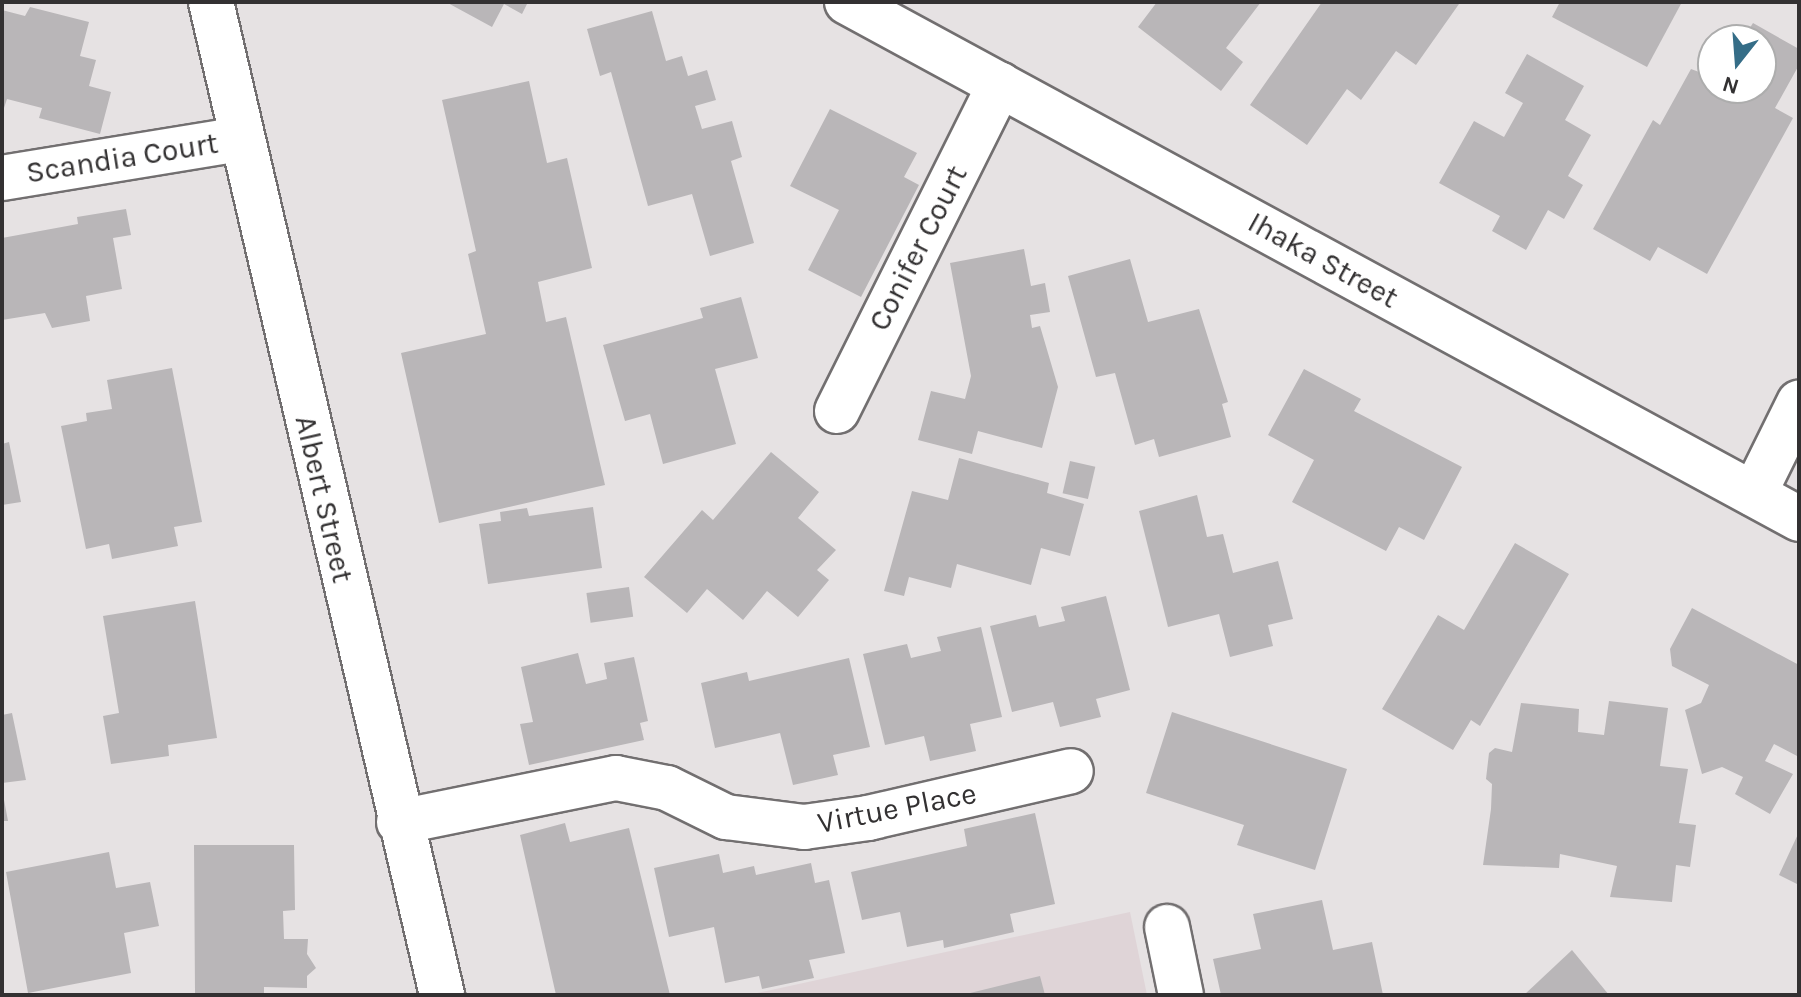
<!DOCTYPE html>
<html>
<head>
<meta charset="utf-8">
<style>
  body { margin:0 }
  #map { position:relative; width:1801px; height:997px; overflow:hidden; background:#e6e2e3; font-family:Karla,sans-serif }
  div>[style] { position:absolute }
  [style*='--x'] { left:calc(var(--x)*1px); top:calc(var(--y)*1px); width:calc(var(--w)*1px); rotate:calc(var(--a)*1deg) }
  .built>* { inset:0; background:#dfd4d7 }
  .building>* { inset:0; background:#b9b6b8; transform-origin:0 0 }
  .roads { filter:drop-shadow(2px 0 #726f70) drop-shadow(-2px 0 #726f70) drop-shadow(0 2px #726f70) drop-shadow(0 -2px #726f70) }
  .street>* { height:44px; margin:-22px; padding:0 22px; transform-origin:22px; border-radius:22px; background:#fff }
  .secondary>* { height:44px; margin:-22px; padding:0 22px; transform-origin:22px; border-radius:22px; background:#fff }
  span { translate:-50% -50%; white-space:nowrap; text-align:center; line-height:1.15; -webkit-text-stroke:7px #fff; paint-order:stroke }
  .street-label { font-size:30px; color:#333132 }
  .frame { position:absolute; inset:0; border:4px solid #333132; pointer-events:none }
  .north { position:absolute; left:1697px; top:24px; width:80px; height:80px; box-sizing:border-box; background:#fff; border:2px solid #adadad; border-radius:50%; rotate:197deg; font-size:22px; font-weight:700; line-height:32px; text-align:center; color:#333132 }
  .north::after { content:''; display:block; margin:auto; width:28px; height:36px; background:#356d87; clip-path:polygon(50% 0,100% 100%,50% 72%,0 100%) }
</style>
</head>
<body>
<div id="map">
  <div class="built">
    <div style="clip-path:polygon(1130px 912px,1147px 995px,748px 995px)"></div>
  </div>
  <div class="building">
    <div style="clip-path:polygon(446px 2px,528px 2px,522px 14px,504px 4px,492px 27px)"></div>
    <div style="clip-path:polygon(1157px 2px,1261px 2px,1226px 48px,1243px 62px,1221px 91px,1138px 27px)"></div>
    <div style="clip-path:polygon(1322px 2px,1459px 4px,1416px 65px,1396px 51px,1361px 100px,1347px 89px,1307px 145px,1250px 105px)"></div>
    <div style="clip-path:polygon(1560px 2px,1682px 2px,1647px 67px,1552px 17px)"></div>
    <div style="clip-path:polygon(30px 7px,89px 22px,80px 56px,96px 60px,89px 86px,111px 92px,100px 134px,39px 118px,42px 108px,7px 99px,2px 114px,2px 10px,25px 16px)"></div>
    <div style="clip-path:polygon(652px 11px,666px 61px,682px 56px,688px 76px,707px 70px,716px 100px,695px 106px,702px 129px,732px 121px,742px 157px,731px 161px,754px 243px,710px 256px,692px 194px,648px 206px,611px 72px,600px 76px,587px 29px)"></div>
    <div style="clip-path:polygon(1753px 23px,1799px 49px,1799px 65px,1775px 108px,1793px 118px,1707px 274px,1658px 247px,1650px 261px,1593px 229px,1653px 120px,1660px 125px,1691px 69px,1699px 72px,1713px 46px,1713px 88px,1761px 88px,1761px 40px,1716px 40px,1724px 26px,1744px 37px)"></div>
    <div style="clip-path:polygon(1527px 54px,1584px 86px,1565px 120px,1591px 135px,1568px 176px,1583px 185px,1564px 219px,1548px 210px,1526px 250px,1492px 231px,1500px 216px,1439px 183px,1474px 121px,1504px 137px,1523px 103px,1505px 93px)"></div>
    <div style="clip-path:polygon(529px 81px,547px 163px,567px 158px,592px 268px,538px 282px,546px 322px,566px 317px,605px 485px,439px 523px,401px 353px,486px 334px,468px 254px,476px 251px,442px 100px)"></div>
    <div style="clip-path:polygon(830px 109px,917px 153px,904px 177px,919px 185px,861px 297px,808px 270px,839px 210px,790px 186px)"></div>
    <div style="clip-path:polygon(126px 209px,131px 235px,113px 238px,122px 289px,86px 296px,90px 321px,52px 328px,45px 313px,2px 320px,2px 238px,78px 224px,77px 217px)"></div>
    <div style="clip-path:polygon(1024px 249px,1031px 286px,1045px 283px,1050px 312px,1030px 315px,1032px 328px,1040px 326px,1058px 387px,1042px 448px,978px 431px,972px 454px,918px 440px,931px 391px,965px 399px,971px 376px,950px 263px)"></div>
    <div style="clip-path:polygon(1130px 259px,1148px 322px,1199px 309px,1228px 402px,1222px 404px,1231px 437px,1159px 457px,1154px 439px,1135px 445px,1115px 373px,1096px 377px,1068px 276px)"></div>
    <div style="clip-path:polygon(741px 297px,758px 358px,715px 369px,736px 444px,663px 464px,650px 414px,625px 421px,603px 345px,703px 318px,700px 308px)"></div>
    <div style="clip-path:polygon(172px 368px,202px 522px,174px 527px,178px 546px,112px 559px,109px 544px,86px 549px,61px 426px,87px 421px,86px 413px,112px 409px,107px 380px)"></div>
    <div style="clip-path:polygon(1304px 369px,1361px 399px,1354px 411px,1462px 467px,1424px 540px,1399px 527px,1386px 551px,1292px 502px,1314px 460px,1268px 435px)"></div>
    <div style="clip-path:polygon(9px 442px,21px 502px,2px 505px,2px 444px)"></div>
    <div style="clip-path:polygon(771px 452px,819px 492px,798px 518px,836px 550px,817px 570px,829px 580px,798px 617px,767px 591px,743px 620px,707px 589px,687px 613px,644px 577px,702px 510px,713px 520px)"></div>
    <div style="clip-path:polygon(959px 458px,1049px 483px,1047px 493px,1084px 504px,1070px 556px,1041px 548px,1031px 585px,957px 564px,951px 588px,909px 577px,904px 596px,884px 591px,912px 491px,948px 500px)"></div>
    <div style="left:1070px;top:461px;width:26px;height:33px;rotate:13deg"></div>
    <div style="clip-path:polygon(1197px 495px,1207px 537px,1223px 534px,1233px 573px,1278px 561px,1293px 619px,1268px 625px,1273px 646px,1230px 657px,1219px 614px,1168px 627px,1139px 511px)"></div>
    <div style="clip-path:polygon(593px 507px,602px 568px,488px 584px,479px 524px,501px 521px,500px 512px,527px 508px,529px 516px)"></div>
    <div style="clip-path:polygon(1515px 543px,1569px 574px,1480px 726px,1471px 720px,1453px 750px,1382px 709px,1438px 615px,1464px 630px)"></div>
    <div style="left:629px;top:587px;width:30px;height:43px;rotate:82deg"></div>
    <div style="clip-path:polygon(1106px 596px,1130px 690px,1096px 699px,1101px 717px,1060px 727px,1053px 702px,1012px 712px,990px 626px,1036px 615px,1039px 627px,1065px 621px,1061px 607px)"></div>
    <div style="clip-path:polygon(195px 601px,217px 738px,168px 745px,169px 756px,111px 764px,103px 716px,119px 713px,103px 616px)"></div>
    <div style="clip-path:polygon(1692px 608px,1799px 665px,1799px 757px,1774px 744px,1765px 761px,1793px 774px,1770px 814px,1735px 794px,1743px 777px,1722px 767px,1702px 774px,1685px 710px,1701px 703px,1709px 685px,1672px 666px,1670px 649px)"></div>
    <div style="clip-path:polygon(981px 627px,1002px 717px,970px 724px,976px 751px,930px 761px,924px 736px,885px 745px,863px 654px,907px 644px,911px 658px,941px 651px,937px 637px)"></div>
    <div style="clip-path:polygon(578px 653px,586px 684px,607px 679px,604px 663px,634px 657px,648px 721px,640px 723px,644px 740px,529px 765px,520px 724px,533px 722px,521px 667px)"></div>
    <div style="clip-path:polygon(849px 658px,870px 747px,833px 755px,838px 775px,793px 785px,780px 733px,715px 748px,701px 683px,747px 672px,749px 681px)"></div>
    <div style="clip-path:polygon(1609px 701px,1668px 708px,1660px 766px,1688px 769px,1679px 823px,1696px 825px,1690px 867px,1676px 865px,1672px 902px,1610px 897px,1617px 866px,1560px 854px,1559px 868px,1483px 865px,1491px 809px,1492px 784px,1486px 779px,1489px 753px,1495px 748px,1512px 752px,1521px 703px,1579px 709px,1578px 732px,1604px 735px)"></div>
    <div style="clip-path:polygon(1172px 712px,1347px 769px,1315px 870px,1237px 845px,1244px 825px,1146px 793px)"></div>
    <div style="clip-path:polygon(12px 713px,26px 780px,2px 783px,2px 715px)"></div>
    <div style="clip-path:polygon(2px 789px,8px 821px,2px 821px)"></div>
    <div style="clip-path:polygon(1035px 813px,1055px 904px,1010px 914px,1014px 932px,944px 948px,943px 940px,907px 947px,900px 912px,862px 920px,851px 872px,967px 846px,964px 829px)"></div>
    <div style="clip-path:polygon(565px 823px,570px 842px,629px 828px,670px 995px,556px 995px,520px 835px)"></div>
    <div style="clip-path:polygon(1799px 832px,1799px 885px,1779px 875px)"></div>
    <div style="clip-path:polygon(194px 845px,294px 845px,295px 910px,283px 911px,284px 939px,308px 939px,307px 954px,316px 968px,307px 976px,307px 988px,264px 987px,264px 995px,195px 993px)"></div>
    <div style="clip-path:polygon(109px 852px,116px 888px,150px 882px,159px 926px,124px 933px,131px 973px,28px 993px,6px 872px)"></div>
    <div style="clip-path:polygon(719px 854px,723px 873px,754px 866px,756px 875px,811px 863px,815px 883px,829px 880px,845px 953px,809px 960px,814px 978px,762px 989px,759px 976px,725px 983px,714px 927px,669px 937px,654px 868px)"></div>
    <div style="clip-path:polygon(1322px 900px,1333px 950px,1372px 942px,1383px 995px,1221px 995px,1213px 959px,1261px 949px,1253px 914px)"></div>
    <div style="clip-path:polygon(1572px 950px,1609px 995px,1524px 995px)"></div>
    <div style="clip-path:polygon(1040px 976px,1045px 995px,966px 995px,966px 994px)"></div>
  </div>
  <div class="roads">
    <div class="street">
      <div style="--x:847;--y:2;--w:1083;--a:28.5"></div>
      <div style="--x:2;--y:178;--w:242;--a:-9.3"></div>
      <div style="--x:837;--y:411;--w:365;--a:-63.5"></div>
      <div style="--x:1754;--y:494;--w:102;--a:-63.7"></div>
      <div style="--x:399;--y:822;--w:221;--a:-11.5"></div>
      <div style="--x:616;--y:778;--w:52;--a:11.1"></div>
      <div style="--x:667;--y:788;--w:66;--a:26.2"></div>
      <div style="--x:726;--y:817;--w:79;--a:7.3"></div>
      <div style="--x:804;--y:827;--w:65;--a:-8"></div>
      <div style="--x:868;--y:818;--w:208;--a:-13"></div>
      <div style="--x:1167;--y:927;--w:69;--a:78.4"></div>
    </div>
    <div class="secondary">
      <div style="--x:211;--y:2;--w:1020;--a:76.9"></div>
    </div>
  </div>
  <div class="street-label">
    <span style="left:122px;top:158px;rotate:-9deg">Scandia Court</span>
    <span style="left:918px;top:248px;rotate:-63deg">Conifer Court</span>
    <span style="left:1323px;top:260px;rotate:29deg">Ihaka Street</span>
    <span style="left:324px;top:499px;rotate:77deg">Albert Street</span>
    <span style="left:897px;top:808px;rotate:-11deg">Virtue Place</span>
  </div>
  <div class="frame"></div>
  <div class="north">N</div>
</div>
</body>
</html>
